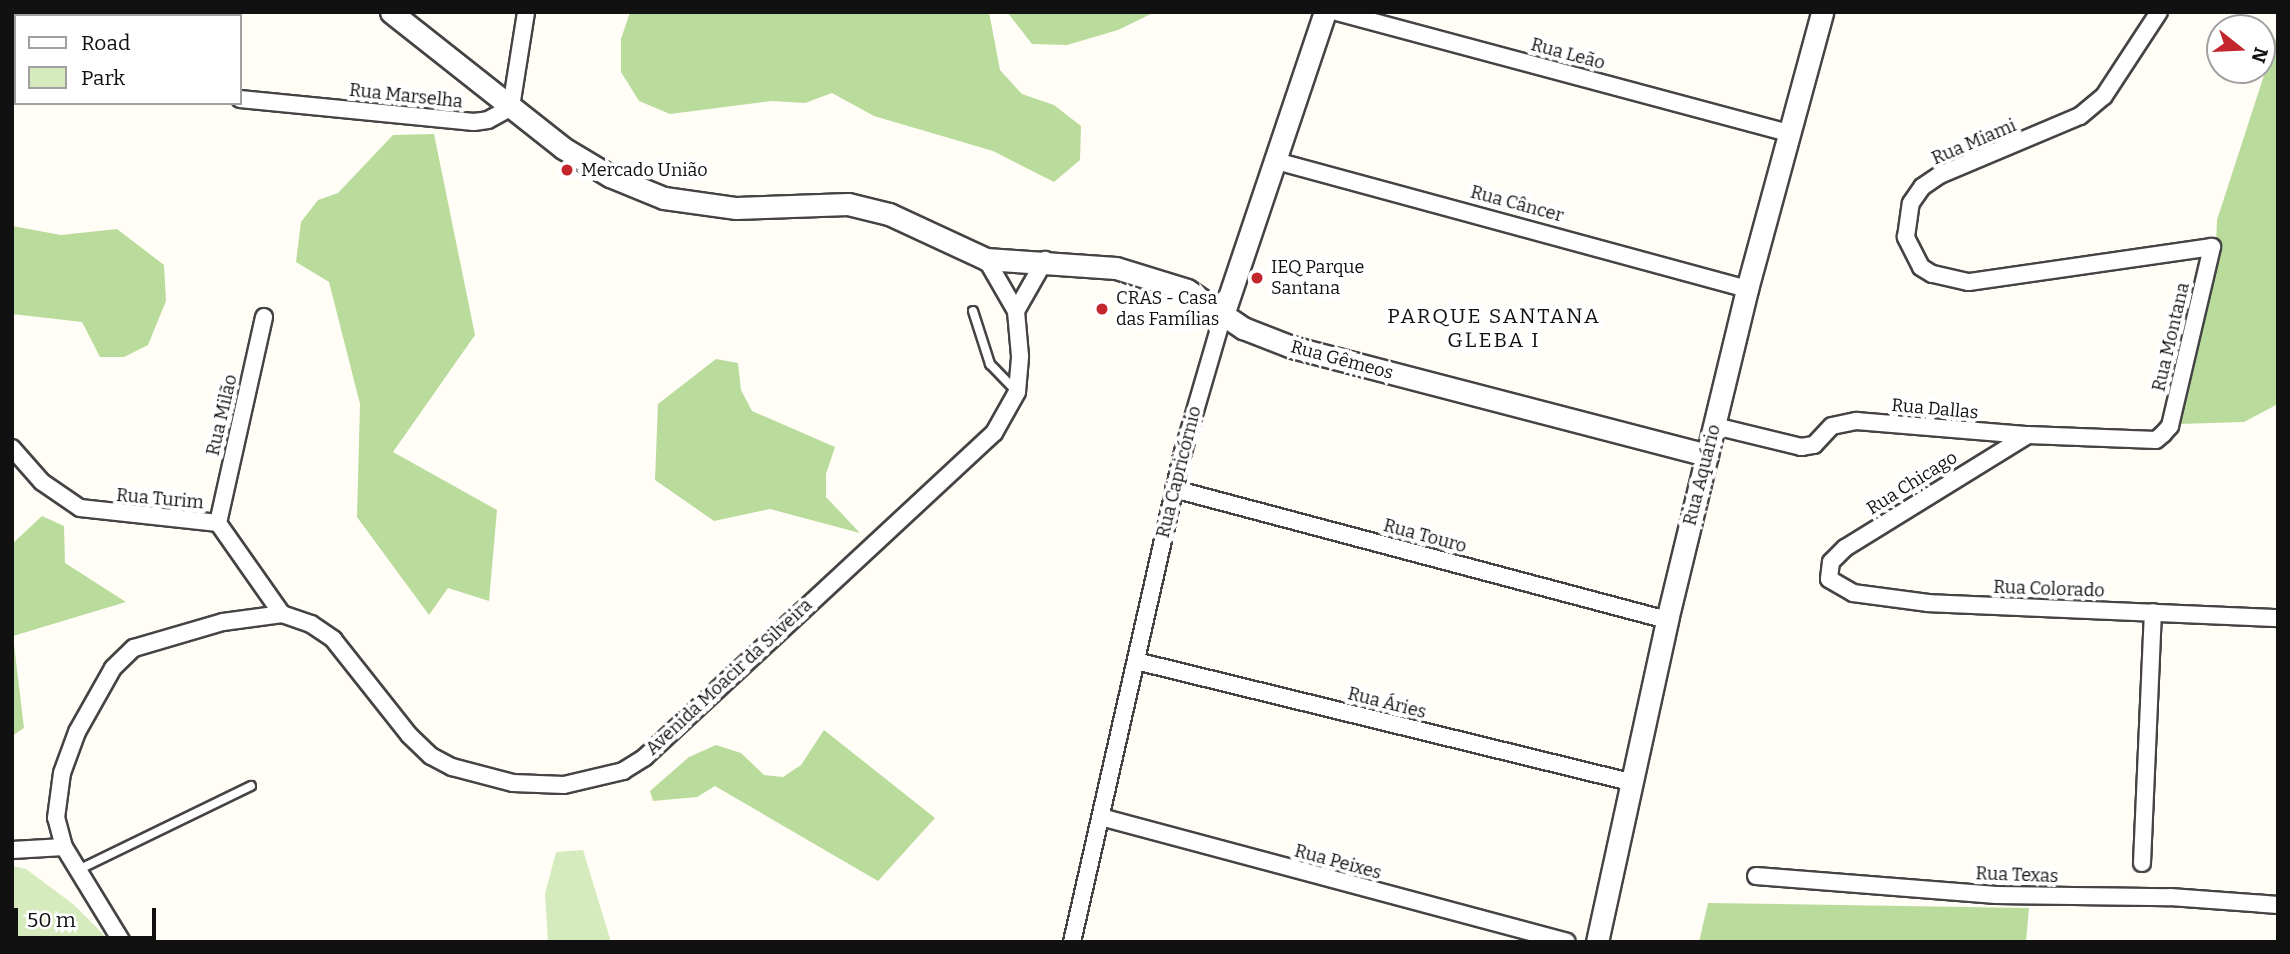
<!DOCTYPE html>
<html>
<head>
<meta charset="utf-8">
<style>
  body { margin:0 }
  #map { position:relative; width:2290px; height:954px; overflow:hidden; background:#fffdf5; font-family:Bitter,serif }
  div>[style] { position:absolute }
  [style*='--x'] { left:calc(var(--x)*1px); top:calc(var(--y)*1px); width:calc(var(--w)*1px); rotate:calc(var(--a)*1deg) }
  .green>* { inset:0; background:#d5ebbd }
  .forest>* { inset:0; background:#b9dc9c }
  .roads { filter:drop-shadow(2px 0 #444) drop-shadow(-2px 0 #444) drop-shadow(0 2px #444) drop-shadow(0 -2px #444) }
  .service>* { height:8px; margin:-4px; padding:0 4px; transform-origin:4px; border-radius:4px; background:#fff }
  .minor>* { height:16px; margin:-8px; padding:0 8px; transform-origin:8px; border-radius:8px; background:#fff }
  .tertiary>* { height:21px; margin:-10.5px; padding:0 10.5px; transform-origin:10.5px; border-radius:10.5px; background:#fff }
  .dots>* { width:19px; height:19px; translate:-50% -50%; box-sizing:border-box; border:4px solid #fff; border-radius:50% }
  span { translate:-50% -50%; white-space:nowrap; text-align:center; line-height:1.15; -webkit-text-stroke:7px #fff; paint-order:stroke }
  .street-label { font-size:18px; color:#111 }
  .poi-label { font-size:18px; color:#111 }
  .left { translate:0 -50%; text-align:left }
  .quarter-label { font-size:21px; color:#111; letter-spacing:2px }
  .frame { position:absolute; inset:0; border:14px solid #111; pointer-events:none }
  .legend { position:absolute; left:14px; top:14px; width:228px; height:91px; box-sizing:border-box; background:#fff; border:2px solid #a0a0a0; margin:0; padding:9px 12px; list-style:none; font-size:21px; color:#111 }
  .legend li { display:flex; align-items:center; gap:14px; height:35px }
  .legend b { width:35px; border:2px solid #a0a0a0 }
  .north { position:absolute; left:2206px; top:14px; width:70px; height:70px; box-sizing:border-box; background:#fff; border:2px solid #a0a0a0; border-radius:50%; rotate:108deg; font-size:19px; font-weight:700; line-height:28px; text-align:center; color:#111 }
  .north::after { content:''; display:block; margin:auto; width:24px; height:32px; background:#c4262e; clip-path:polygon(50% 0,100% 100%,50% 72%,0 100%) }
  .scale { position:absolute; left:14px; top:908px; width:142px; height:32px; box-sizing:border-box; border:4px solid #111; border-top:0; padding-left:9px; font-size:21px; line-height:24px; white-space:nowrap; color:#111; -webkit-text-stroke:5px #fff; paint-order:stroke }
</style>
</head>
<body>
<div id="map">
  <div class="green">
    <div style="clip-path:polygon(583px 850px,611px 942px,548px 942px,545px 894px,556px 852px)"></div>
    <div style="clip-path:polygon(12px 866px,26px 869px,73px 904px,106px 937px,90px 942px,12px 942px)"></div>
  </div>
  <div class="forest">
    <div style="clip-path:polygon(630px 12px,989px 12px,1000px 70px,1022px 94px,1054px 105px,1081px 126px,1080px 160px,1054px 182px,993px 151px,874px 116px,832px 93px,805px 103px,772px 101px,670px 114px,639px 101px,621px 72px,621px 39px)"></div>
    <div style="clip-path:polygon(1007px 12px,1155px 12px,1118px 30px,1067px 45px,1032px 44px)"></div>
    <div style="clip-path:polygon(2278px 32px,2278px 404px,2244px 422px,2179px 424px,2215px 268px,2217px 220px)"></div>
    <div style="clip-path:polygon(434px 134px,475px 335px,393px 452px,497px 510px,489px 601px,448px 588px,429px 615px,357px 517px,360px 404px,329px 282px,296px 262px,301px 222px,318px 200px,338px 193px,393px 135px)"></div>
    <div style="clip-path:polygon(12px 226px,61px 235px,117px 229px,164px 265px,166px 301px,148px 345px,124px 357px,100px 357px,82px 322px,12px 314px)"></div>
    <div style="clip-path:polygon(716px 359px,738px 363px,741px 390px,752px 411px,835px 447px,826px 474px,826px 497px,860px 533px,770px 509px,714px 521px,655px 480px,658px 404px)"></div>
    <div style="clip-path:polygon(42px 516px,64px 526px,65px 563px,126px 602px,13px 636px,24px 728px,12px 736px,12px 544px)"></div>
    <div style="clip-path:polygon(824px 730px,935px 818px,878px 881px,715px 786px,697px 797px,653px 801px,650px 791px,689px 757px,716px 745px,741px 753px,764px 775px,783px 777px,801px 765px)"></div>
    <div style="clip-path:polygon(1708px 903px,2029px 908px,2026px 942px,1699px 942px)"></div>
  </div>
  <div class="roads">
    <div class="service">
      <div style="--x:973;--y:311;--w:56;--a:72.2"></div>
      <div style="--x:990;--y:364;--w:39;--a:46"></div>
      <div style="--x:80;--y:869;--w:190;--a:-25.9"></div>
    </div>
    <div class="minor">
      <div style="--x:1337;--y:12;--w:468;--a:15"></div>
      <div style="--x:12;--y:73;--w:4;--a:14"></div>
      <div style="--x:240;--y:99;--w:235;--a:5.6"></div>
      <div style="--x:474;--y:122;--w:14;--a:-8"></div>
      <div style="--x:488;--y:120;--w:26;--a:-29"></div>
      <div style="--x:511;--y:107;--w:96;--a:-81"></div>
      <div style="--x:1276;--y:161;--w:488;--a:15.2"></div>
      <div style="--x:1016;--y:311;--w:59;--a:-60.4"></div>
      <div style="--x:1715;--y:426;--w:89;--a:13.7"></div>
      <div style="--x:1801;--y:447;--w:13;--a:-9"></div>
      <div style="--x:1814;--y:445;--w:26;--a:-47"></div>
      <div style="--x:1832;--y:426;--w:25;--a:-12"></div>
      <div style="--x:1856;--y:421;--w:173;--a:4.7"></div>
      <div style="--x:2028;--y:435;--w:128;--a:2.2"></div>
      <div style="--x:2156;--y:440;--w:9;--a:-41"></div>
      <div style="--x:2163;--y:434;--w:11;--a:-49"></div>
      <div style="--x:2170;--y:426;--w:184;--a:-76.8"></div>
      <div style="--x:2212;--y:247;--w:246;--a:171.8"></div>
      <div style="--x:1968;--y:282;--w:37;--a:-167"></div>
      <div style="--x:1932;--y:274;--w:13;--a:-148"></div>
      <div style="--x:1921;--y:267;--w:34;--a:-117"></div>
      <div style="--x:1906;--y:237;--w:34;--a:-82"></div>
      <div style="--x:1911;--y:203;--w:19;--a:-55"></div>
      <div style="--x:1922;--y:187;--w:22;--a:-34"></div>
      <div style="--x:1940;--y:175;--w:152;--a:-22.9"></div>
      <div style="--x:2080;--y:116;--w:31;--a:-40"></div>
      <div style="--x:2104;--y:96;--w:100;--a:-56.8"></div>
      <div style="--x:2028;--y:435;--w:215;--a:148.3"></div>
      <div style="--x:1845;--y:548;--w:20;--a:135"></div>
      <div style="--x:1831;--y:562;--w:17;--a:97"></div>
      <div style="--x:1829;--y:579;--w:28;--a:30"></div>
      <div style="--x:1853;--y:593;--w:76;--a:7.6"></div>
      <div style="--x:1928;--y:603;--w:350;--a:2.5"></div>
      <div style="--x:12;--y:448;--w:45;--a:48.6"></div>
      <div style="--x:42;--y:482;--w:46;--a:34.4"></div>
      <div style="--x:80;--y:508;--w:139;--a:6.2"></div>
      <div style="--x:218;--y:523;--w:111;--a:54.9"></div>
      <div style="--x:1174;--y:489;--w:510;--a:14.88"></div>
      <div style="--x:218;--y:523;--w:211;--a:-77.4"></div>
      <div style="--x:1136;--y:661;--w:509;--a:13.76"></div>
      <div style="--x:1101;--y:817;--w:482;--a:15"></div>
      <div style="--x:12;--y:850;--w:52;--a:-3.3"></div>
      <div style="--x:2142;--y:863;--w:251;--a:-87.5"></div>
      <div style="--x:1756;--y:876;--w:241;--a:4.5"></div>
      <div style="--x:1996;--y:895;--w:174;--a:0.7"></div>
      <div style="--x:2170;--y:897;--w:108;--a:4.2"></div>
      <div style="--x:122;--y:942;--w:111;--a:-121.4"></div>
      <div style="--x:64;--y:847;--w:30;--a:-105"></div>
      <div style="--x:56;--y:818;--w:45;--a:-82.4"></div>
      <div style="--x:62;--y:773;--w:44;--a:-69.9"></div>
      <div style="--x:77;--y:732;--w:73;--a:-60.6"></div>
      <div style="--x:113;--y:668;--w:29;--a:-44"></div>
      <div style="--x:134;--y:648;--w:93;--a:-16.3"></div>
      <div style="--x:223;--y:622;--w:60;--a:-7.7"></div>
      <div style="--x:282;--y:614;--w:31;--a:19"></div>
      <div style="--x:311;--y:624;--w:27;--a:34"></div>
      <div style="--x:333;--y:639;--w:122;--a:51.6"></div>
      <div style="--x:409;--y:735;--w:30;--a:44"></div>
      <div style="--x:431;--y:756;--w:24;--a:28"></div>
      <div style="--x:452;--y:767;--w:63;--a:14.7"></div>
      <div style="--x:513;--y:783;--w:51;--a:2.2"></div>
      <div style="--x:564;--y:785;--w:61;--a:-13.3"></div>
      <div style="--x:623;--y:771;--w:26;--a:-32"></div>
      <div style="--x:645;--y:757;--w:476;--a:-42.9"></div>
      <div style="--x:994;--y:433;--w:47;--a:-60.7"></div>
      <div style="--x:1017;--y:392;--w:36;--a:-85"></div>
      <div style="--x:1020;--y:356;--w:45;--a:-95.1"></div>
      <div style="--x:1016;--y:311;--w:60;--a:-120"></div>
      <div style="--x:1072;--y:942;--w:502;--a:-77.24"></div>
      <div style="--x:1183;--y:452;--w:143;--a:-73.7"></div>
    </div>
    <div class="tertiary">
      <div style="--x:391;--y:12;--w:219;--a:38.3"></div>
      <div style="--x:563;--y:148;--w:55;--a:30.8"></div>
      <div style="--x:610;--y:176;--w:58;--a:22.2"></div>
      <div style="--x:664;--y:198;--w:73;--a:7.9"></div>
      <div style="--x:736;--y:208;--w:112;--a:-2"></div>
      <div style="--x:848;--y:204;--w:42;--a:13.7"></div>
      <div style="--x:889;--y:214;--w:107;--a:24.9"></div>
      <div style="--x:986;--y:259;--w:130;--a:4"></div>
      <div style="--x:1116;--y:268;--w:74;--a:17.2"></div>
      <div style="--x:1187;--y:290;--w:68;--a:34.2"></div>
      <div style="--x:1243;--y:328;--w:53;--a:21.2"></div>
      <div style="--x:1292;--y:347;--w:429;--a:14.6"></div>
      <div style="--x:1223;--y:315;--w:320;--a:-71.4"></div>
      <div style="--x:1597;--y:942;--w:330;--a:-77.7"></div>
      <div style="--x:1667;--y:620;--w:341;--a:-76.4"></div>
      <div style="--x:1747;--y:289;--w:287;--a:-74.8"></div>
    </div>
  </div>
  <div class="dots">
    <div style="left:567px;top:170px;background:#c4262e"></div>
    <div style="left:1257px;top:278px;background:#c4262e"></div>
    <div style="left:1102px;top:309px;background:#c4262e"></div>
  </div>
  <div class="street-label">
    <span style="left:1568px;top:54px;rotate:15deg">Rua Leão</span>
    <span style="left:406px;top:96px;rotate:6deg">Rua Marselha</span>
    <span style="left:1974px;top:142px;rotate:-23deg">Rua Miami</span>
    <span style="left:1517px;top:204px;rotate:15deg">Rua Câncer</span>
    <span style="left:2171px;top:337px;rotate:-77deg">Rua Montana</span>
    <span style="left:1342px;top:360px;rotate:15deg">Rua Gêmeos</span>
    <span style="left:1935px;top:409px;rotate:5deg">Rua Dallas</span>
    <span style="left:222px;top:415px;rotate:-77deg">Rua Milão</span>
    <span style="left:1179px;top:472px;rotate:-76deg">Rua Capricórnio</span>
    <span style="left:1702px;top:475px;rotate:-76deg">Rua Aquário</span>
    <span style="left:1912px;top:483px;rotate:-32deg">Rua Chicago</span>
    <span style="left:160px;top:499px;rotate:5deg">Rua Turim</span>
    <span style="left:1425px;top:536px;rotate:15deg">Rua Touro</span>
    <span style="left:2049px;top:589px;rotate:2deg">Rua Colorado</span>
    <span style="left:729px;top:677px;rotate:-43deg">Avenida Moacir da Silveira</span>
    <span style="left:1387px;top:703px;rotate:14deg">Rua Áries</span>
    <span style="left:1338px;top:862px;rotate:15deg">Rua Peixes</span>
    <span style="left:2017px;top:875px;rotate:2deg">Rua Texas</span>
  </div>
  <div class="poi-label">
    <span class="left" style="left:581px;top:170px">Mercado União</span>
    <span class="left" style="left:1271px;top:278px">IEQ Parque<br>Santana</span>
    <span class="left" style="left:1116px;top:309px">CRAS - Casa<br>das Famílias</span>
  </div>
  <div class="quarter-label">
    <span style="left:1494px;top:328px">PARQUE SANTANA<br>GLEBA I</span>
  </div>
  <div class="frame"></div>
  <ul class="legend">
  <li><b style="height:9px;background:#fff"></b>Road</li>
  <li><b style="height:19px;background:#d5ebbd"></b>Park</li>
  </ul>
  <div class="north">N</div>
  <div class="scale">50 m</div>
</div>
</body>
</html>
